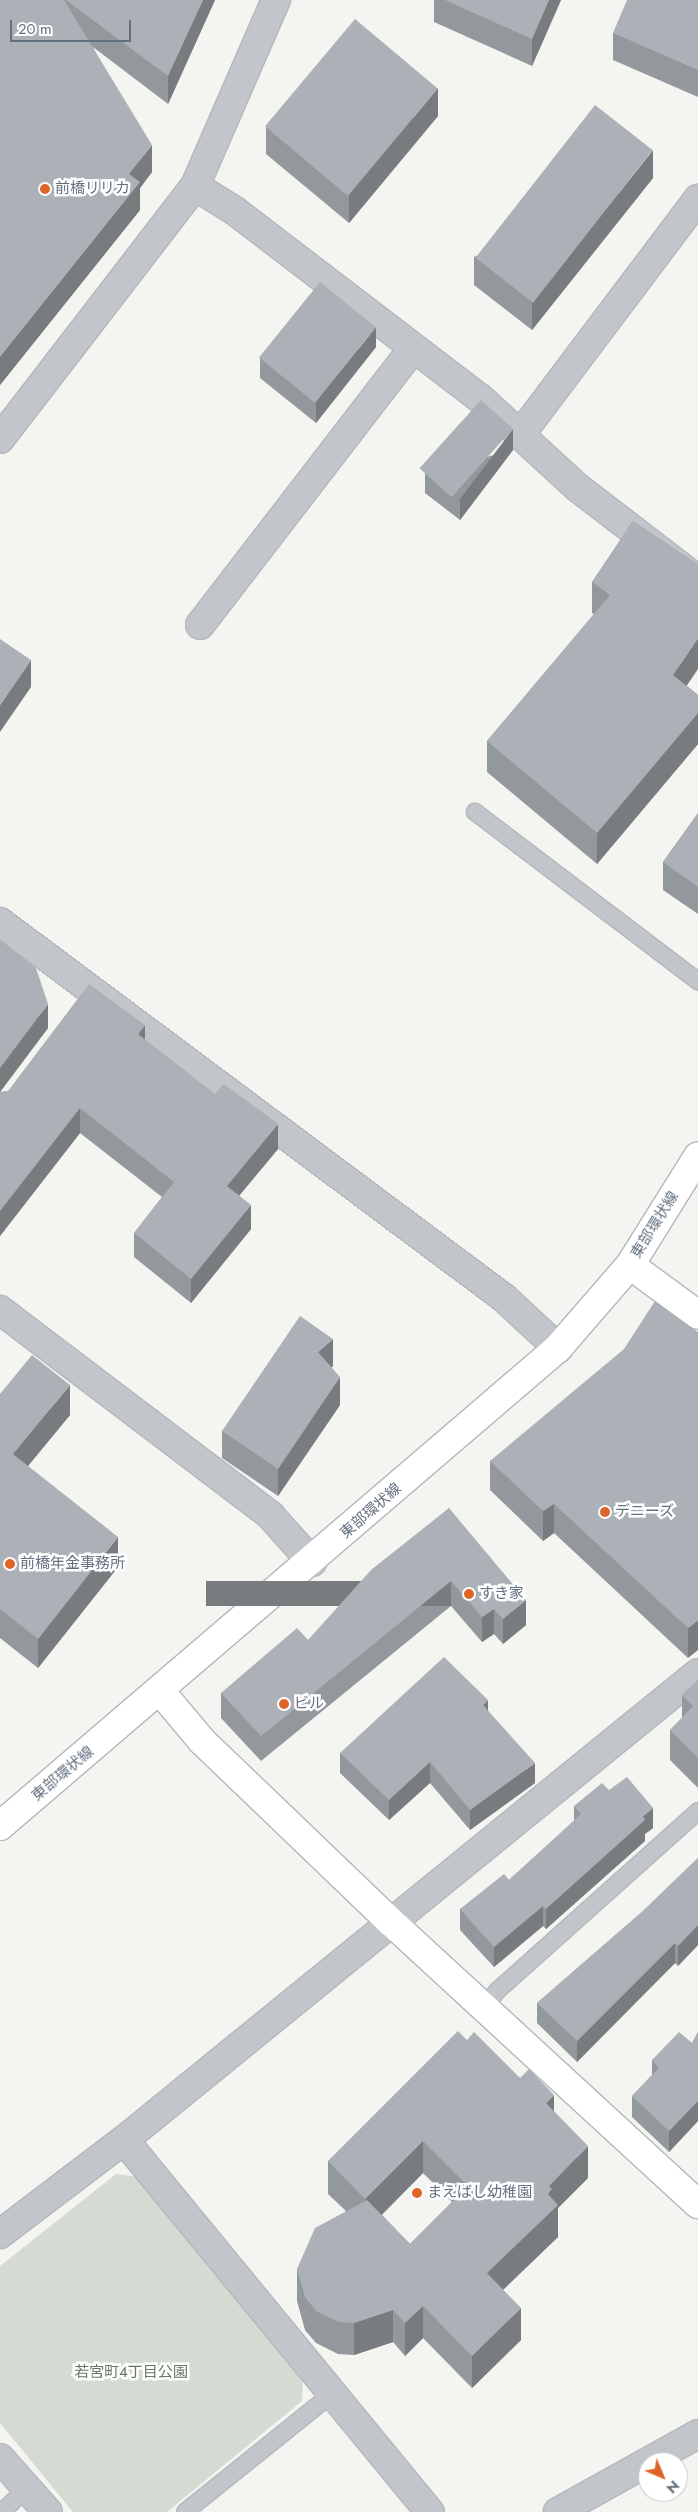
<!DOCTYPE html>
<html>
<head>
<meta charset="utf-8">
<style>
  body { margin:0 }
  #map { position:relative; width:698px; height:2512px; overflow:hidden; background:#f4f5f1; font-family:Jost,"Noto Sans JP",sans-serif }
  div>[style] { position:absolute }
  [style*='--x'] { left:calc(var(--x)*1px); top:calc(var(--y)*1px); width:calc(var(--w)*1px); rotate:calc(var(--a)*1deg) }
  .green>* { inset:0; background:#d5dbd2 }
  .roads { filter:drop-shadow(1px 0 #b4b8bd) drop-shadow(-1px 0 #b4b8bd) drop-shadow(0 1px #b4b8bd) drop-shadow(0 -1px #b4b8bd) }
  .lane>* { height:16px; margin:-8px; padding:0 8px; transform-origin:8px; border-radius:8px; background:#c2c5c9 }
  .street>* { height:28px; margin:-14px; padding:0 14px; transform-origin:14px; border-radius:14px; background:#c2c5c9 }
  .secondary>* { height:28px; margin:-14px; padding:0 14px; transform-origin:14px; border-radius:14px; background:#fff }
  .wall>* { inset:0; background:#93989d }
  .shaded-wall>* { inset:0; background:#787c7f; transform-origin:0 0 }
  .building>* { inset:0; background:#abb1b6; transform-origin:0 0 }
  .dots>* { width:14px; height:14px; translate:-50% -50%; box-sizing:border-box; border:2px solid #fff; border-radius:50% }
  span { translate:-50% -50%; white-space:nowrap; text-align:center; line-height:1.15; -webkit-text-stroke:5px #fff; paint-order:stroke }
  .poi-label { font-size:15px; color:#647181 }
  .left { translate:0 -50%; text-align:left }
  .street-label { font-size:15px; color:#647181 }
  .park-label { font-size:15px; color:#657863 }
  .north { position:absolute; left:638px; top:2452px; width:50px; height:50px; box-sizing:border-box; background:#fff; border:1px solid #c1c6cd; border-radius:50%; rotate:135deg; font-size:14px; font-weight:700; line-height:20px; text-align:center; color:#647181 }
  .north::after { content:''; display:block; margin:auto; width:18px; height:22px; background:#de6427; clip-path:polygon(50% 0,100% 100%,50% 72%,0 100%) }
  .scale { position:absolute; left:10px; top:20px; width:121px; height:22px; box-sizing:border-box; border:2px solid #647181; border-top:0; padding-left:6px; font-size:15px; line-height:18px; white-space:nowrap; color:#647181; -webkit-text-stroke:4px #fff; paint-order:stroke }
</style>
</head>
<body>
<div id="map">
  <div class="green">
    <div style="clip-path:polygon(116px 2174px,140px 2177px,303px 2376px,302px 2401px,167px 2512px,73px 2512px,0 2423px,0 2266px)"></div>
  </div>
  <div class="roads">
    <div class="lane">
      <div style="--x:475;--y:812;--w:280;--a:37.2"></div>
      <div style="--x:483;--y:2009;--w:23;--a:-52"></div>
      <div style="--x:497;--y:1991;--w:270;--a:-41.8"></div>
      <div style="--x:2;--y:2512;--w:35;--a:-44"></div>
      <div style="--x:185;--y:2512;--w:190;--a:-38.8"></div>
    </div>
    <div class="street">
      <div style="--x:195;--y:186;--w:47;--a:32"></div>
      <div style="--x:235;--y:211;--w:308;--a:37.4"></div>
      <div style="--x:480;--y:398;--w:133;--a:42.6"></div>
      <div style="--x:578;--y:488;--w:151;--a:37.5"></div>
      <div style="--x:520;--y:435;--w:296;--a:-53"></div>
      <div style="--x:0;--y:439;--w:319;--a:-52.4"></div>
      <div style="--x:195;--y:186;--w:203;--a:-66.5"></div>
      <div style="--x:200;--y:625;--w:349;--a:-52.4"></div>
      <div style="--x:0;--y:922;--w:629;--a:36.72"></div>
      <div style="--x:504;--y:1298;--w:74;--a:42.8"></div>
      <div style="--x:0;--y:1310;--w:339;--a:37.2"></div>
      <div style="--x:270;--y:1515;--w:63;--a:48.2"></div>
      <div style="--x:124;--y:2140;--w:482;--a:50.6"></div>
      <div style="--x:0;--y:2234;--w:156;--a:-37.2"></div>
      <div style="--x:124;--y:2140;--w:740;--a:-39.13"></div>
      <div style="--x:0;--y:2458;--w:72;--a:48.4"></div>
      <div style="--x:558;--y:2512;--w:160;--a:-29.1"></div>
    </div>
    <div class="secondary">
      <div style="--x:630;--y:1265;--w:84;--a:36.3"></div>
      <div style="--x:161;--y:1692;--w:64;--a:50.1"></div>
      <div style="--x:202;--y:1741;--w:262;--a:43.8"></div>
      <div style="--x:391;--y:1922;--w:417;--a:42.6"></div>
      <div style="--x:0;--y:1826;--w:735;--a:-40.58"></div>
      <div style="--x:558;--y:1348;--w:110;--a:-49.1"></div>
      <div style="--x:630;--y:1265;--w:128;--a:-58"></div>
    </div>
  </div>
  <div class="wall">
    <div style="clip-path:polygon(0 0,215px 0,168px 104px,93px 47px,152px 172px,140px 188px,140px 210px,0 385px)"></div>
    <div style="clip-path:polygon(434px 0,561px 0,532px 66px,434px 22px)"></div>
    <div style="clip-path:polygon(698px 0,698px 97px,613px 60px,613px 33px)"></div>
    <div style="clip-path:polygon(438px 116px,349px 223px,266px 154px,266px 127px)"></div>
    <div style="clip-path:polygon(653px 178px,532px 330px,474px 285px,474px 257px)"></div>
    <div style="clip-path:polygon(376px 347px,316px 423px,260px 378px,260px 358px)"></div>
    <div style="clip-path:polygon(513px 450px,460px 520px,425px 493px,425px 473px)"></div>
    <div style="clip-path:polygon(633px 521px,687px 686px,698px 695px,698px 744px,597px 864px,487px 772px,487px 741px,594px 614px,592px 613px,592px 582px)"></div>
    <div style="clip-path:polygon(698px 813px,698px 914px,663px 890px,663px 862px)"></div>
    <div style="clip-path:polygon(0 940px,48px 1028px,0 1092px,8px 1091px,145px 1040px,278px 1149px,239px 1196px,251px 1229px,191px 1303px,134px 1257px,134px 1233px,162px 1197px,80px 1133px,0 1236px)"></div>
    <div style="clip-path:polygon(698px 1332px,688px 1658px,554px 1533px,543px 1541px,490px 1490px,490px 1461px)"></div>
    <div style="clip-path:polygon(333px 1366px,331px 1368px,340px 1405px,278px 1496px,222px 1458px,222px 1431px)"></div>
    <div style="clip-path:polygon(0 1394px,70px 1415px,28px 1466px,118px 1567px,38px 1668px,0 1638px)"></div>
    <div style="clip-path:polygon(449px 1508px,526px 1625px,503px 1644px,494px 1634px,482px 1642px,451px 1606px,261px 1761px,221px 1718px,221px 1693px,308px 1640px)"></div>
    <div style="clip-path:polygon(698px 1680px,698px 1788px,670px 1760px,670px 1730px,682px 1718px,682px 1695px)"></div>
    <div style="clip-path:polygon(488px 1711px,535px 1783px,470px 1830px,430px 1783px,389px 1820px,340px 1773px,340px 1753px)"></div>
    <div style="clip-path:polygon(609px 1790px,653px 1828px,645px 1834px,645px 1841px,546px 1929px,543px 1926px,494px 1967px,460px 1930px,460px 1909px,509px 1880px,574px 1821px,574px 1806px)"></div>
    <div style="clip-path:polygon(698px 1858px,698px 1945px,678px 1966px,675px 1963px,577px 2062px,537px 2023px,537px 2003px,643px 1911px)"></div>
    <div style="clip-path:polygon(698px 2032px,698px 2121px,669px 2152px,632px 2117px,632px 2096px,652px 2075px,652px 2060px,692px 2043px)"></div>
    <div style="clip-path:polygon(evenodd,467px 2040px,520px 2078px,554px 2111px,588px 2178px,558px 2208px,558px 2237px,503px 2290px,521px 2340px,472px 2388px,423px 2338px,405px 2356px,393px 2342px,354px 2355px,338px 2354px,316px 2343px,305px 2330px,297px 2301px,297px 2269px,346px 2211px,328px 2194px,328px 2161px,467px 2040px,423px 2173px,452px 2202px,410px 2244px,382px 2215px,423px 2173px)"></div>
  </div>
  <div class="shaded-wall">
    <div style="clip-path:polygon(203px 0,215px 0,168px 104px,168px 76px)"></div>
    <div style="clip-path:polygon(549px 0,561px 0,532px 66px,532px 39px)"></div>
    <div style="clip-path:polygon(438px 88px,438px 116px,349px 223px,349px 195px)"></div>
    <div style="clip-path:polygon(152px 145px,152px 172px,140px 188px,140px 210px,0 385px,0 357px,129px 174px)"></div>
    <div style="clip-path:polygon(653px 150px,653px 178px,532px 330px,532px 303px)"></div>
    <div style="clip-path:polygon(376px 327px,376px 347px,316px 423px,316px 402px)"></div>
    <div style="clip-path:polygon(513px 429px,513px 450px,460px 520px,460px 499px)"></div>
    <div style="clip-path:polygon(698px 638px,698px 669px,673px 706px,673px 675px)"></div>
    <div style="clip-path:polygon(31px 660px,31px 687px,0 732px,0 705px)"></div>
    <div style="clip-path:polygon(698px 713px,698px 744px,597px 864px,597px 833px)"></div>
    <div style="clip-path:polygon(48px 1004px,48px 1028px,0 1092px,0 1068px)"></div>
    <div style="clip-path:polygon(145px 1025px,145px 1050px,138px 1034px)"></div>
    <div style="clip-path:polygon(80px 1108px,80px 1133px,0 1236px,0 1211px)"></div>
    <div style="clip-path:polygon(278px 1124px,278px 1149px,227px 1210px,227px 1186px)"></div>
    <div style="clip-path:polygon(251px 1205px,251px 1229px,191px 1303px,191px 1279px)"></div>
    <div style="clip-path:polygon(333px 1339px,333px 1366px,318px 1380px,318px 1352px)"></div>
    <div style="clip-path:polygon(340px 1377px,340px 1405px,278px 1496px,278px 1469px)"></div>
    <div style="clip-path:polygon(70px 1385px,70px 1415px,13px 1484px,13px 1454px)"></div>
    <div style="clip-path:polygon(554px 1504px,554px 1533px,543px 1541px,543px 1511px)"></div>
    <div style="clip-path:polygon(118px 1537px,118px 1567px,38px 1668px,38px 1639px)"></div>
    <div style="left:451px;top:1581px;width:25px;height:245px;rotate:90deg"></div>
    <div style="clip-path:polygon(526px 1600px,526px 1625px,503px 1644px,503px 1619px)"></div>
    <div style="clip-path:polygon(494px 1609px,494px 1634px,482px 1642px,482px 1617px)"></div>
    <div style="clip-path:polygon(698px 1620px,698px 1650px,688px 1658px,688px 1628px)"></div>
    <div style="clip-path:polygon(488px 1700px,488px 1720px,483px 1705px)"></div>
    <div style="clip-path:polygon(430px 1762px,430px 1783px,389px 1820px,389px 1800px)"></div>
    <div style="clip-path:polygon(535px 1763px,535px 1783px,470px 1830px,470px 1810px)"></div>
    <div style="clip-path:polygon(653px 1808px,653px 1828px,645px 1834px,645px 1841px,546px 1929px,546px 1909px,643px 1816px)"></div>
    <div style="clip-path:polygon(543px 1906px,543px 1926px,494px 1967px,494px 1947px)"></div>
    <div style="clip-path:polygon(698px 1925px,698px 1945px,678px 1966px,678px 1946px)"></div>
    <div style="clip-path:polygon(675px 1943px,675px 1963px,577px 2062px,577px 2041px)"></div>
    <div style="clip-path:polygon(554px 2095px,554px 2128px,546px 2103px)"></div>
    <div style="clip-path:polygon(698px 2101px,698px 2121px,669px 2152px,669px 2131px)"></div>
    <div style="clip-path:polygon(423px 2141px,423px 2173px,365px 2231px,365px 2199px)"></div>
    <div style="clip-path:polygon(588px 2146px,588px 2178px,558px 2208px,558px 2237px,487px 2305px,487px 2273px,549px 2186px)"></div>
    <div style="clip-path:polygon(423px 2306px,423px 2338px,405px 2356px,405px 2323px)"></div>
    <div style="clip-path:polygon(521px 2308px,521px 2340px,472px 2388px,472px 2356px)"></div>
    <div style="clip-path:polygon(393px 2310px,393px 2342px,354px 2355px,354px 2323px)"></div>
  </div>
  <div class="building">
    <div style="clip-path:polygon(0 0,64px 0,152px 145px,129px 174px,140px 182px,0 357px)"></div>
    <div style="clip-path:polygon(66px 0,203px 0,168px 76px)"></div>
    <div style="clip-path:polygon(445px 0,549px 0,532px 39px)"></div>
    <div style="clip-path:polygon(627px 0,698px 0,698px 70px,613px 33px)"></div>
    <div style="left:355px;top:19px;width:108px;height:140px;rotate:40deg"></div>
    <div style="left:595px;top:105px;width:73px;height:194px;rotate:38deg"></div>
    <div style="left:320px;top:282px;width:72px;height:97px;rotate:39deg"></div>
    <div style="left:481px;top:400px;width:43px;height:92px;rotate:42deg"></div>
    <div style="clip-path:polygon(633px 521px,698px 564px,698px 638px,673px 675px,698px 695px,698px 713px,597px 833px,487px 741px,610px 595px,592px 582px)"></div>
    <div style="clip-path:polygon(0 639px,31px 660px,0 705px)"></div>
    <div style="clip-path:polygon(698px 813px,698px 887px,663px 862px)"></div>
    <div style="clip-path:polygon(0 940px,36px 968px,48px 1004px,0 1068px)"></div>
    <div style="clip-path:polygon(89px 984px,145px 1025px,138px 1034px,215px 1094px,224px 1084px,278px 1124px,227px 1186px,251px 1205px,191px 1279px,134px 1233px,174px 1182px,80px 1108px,0 1211px,0 1092px,8px 1091px)"></div>
    <div style="clip-path:polygon(655px 1301px,698px 1332px,698px 1620px,688px 1628px,554px 1504px,543px 1511px,490px 1461px,624px 1349px)"></div>
    <div style="clip-path:polygon(300px 1316px,333px 1339px,318px 1352px,340px 1377px,278px 1469px,222px 1431px)"></div>
    <div style="clip-path:polygon(32px 1355px,70px 1385px,13px 1454px,118px 1537px,38px 1639px,0 1609px,0 1394px)"></div>
    <div style="clip-path:polygon(449px 1508px,526px 1600px,503px 1619px,494px 1609px,482px 1617px,451px 1581px,261px 1736px,221px 1693px,297px 1628px,308px 1640px,371px 1570px)"></div>
    <div style="clip-path:polygon(444px 1657px,488px 1700px,483px 1705px,535px 1763px,470px 1810px,430px 1762px,389px 1800px,340px 1753px)"></div>
    <div style="clip-path:polygon(698px 1680px,698px 1758px,670px 1730px,693px 1706px,682px 1695px)"></div>
    <div style="clip-path:polygon(627px 1777px,653px 1808px,643px 1816px,645px 1820px,546px 1909px,543px 1906px,494px 1947px,460px 1909px,504px 1874px,509px 1880px,581px 1814px,574px 1806px,602px 1783px,609px 1790px)"></div>
    <div style="clip-path:polygon(698px 1858px,698px 1925px,678px 1946px,675px 1943px,577px 2041px,537px 2003px,643px 1911px)"></div>
    <div style="clip-path:polygon(458px 2031px,467px 2040px,474px 2032px,520px 2078px,529px 2069px,554px 2095px,546px 2103px,588px 2146px,549px 2186px,552px 2189px,548px 2194px,558px 2205px,487px 2273px,521px 2308px,472px 2356px,423px 2306px,405px 2323px,393px 2310px,354px 2323px,338px 2322px,316px 2311px,305px 2297px,297px 2269px,315px 2228px,367px 2200px,410px 2244px,468px 2186px,423px 2141px,365px 2199px,328px 2161px)"></div>
    <div style="clip-path:polygon(679px 2032px,692px 2043px,698px 2032px,698px 2101px,669px 2131px,632px 2096px,659px 2068px,652px 2060px)"></div>
  </div>
  <div class="dots">
    <div style="left:45px;top:189px;background:#de6427"></div>
    <div style="left:605px;top:1512px;background:#de6427"></div>
    <div style="left:10px;top:1564px;background:#de6427"></div>
    <div style="left:469px;top:1594px;background:#de6427"></div>
    <div style="left:284px;top:1704px;background:#de6427"></div>
    <div style="left:417px;top:2193px;background:#de6427"></div>
  </div>
  <div class="poi-label">
    <span class="left" style="left:55px;top:189px">前橋リリカ</span>
    <span class="left" style="left:615px;top:1512px">デニーズ</span>
    <span class="left" style="left:20px;top:1564px">前橋年金事務所</span>
    <span class="left" style="left:479px;top:1594px">すき家</span>
    <span class="left" style="left:294px;top:1704px">ビル</span>
    <span class="left" style="left:427px;top:2193px">まえばし幼稚園</span>
  </div>
  <div class="street-label">
    <span style="left:655px;top:1225px;rotate:-58deg">東部環状線</span>
    <span style="left:371px;top:1511px;rotate:-41deg">東部環状線</span>
    <span style="left:63px;top:1774px;rotate:-40deg">東部環状線</span>
  </div>
  <div class="park-label">
    <span style="left:131px;top:2373px">若宮町４丁目公園</span>
  </div>
  <div class="north">N</div>
  <div class="scale">20 m</div>
</div>
</body>
</html>
